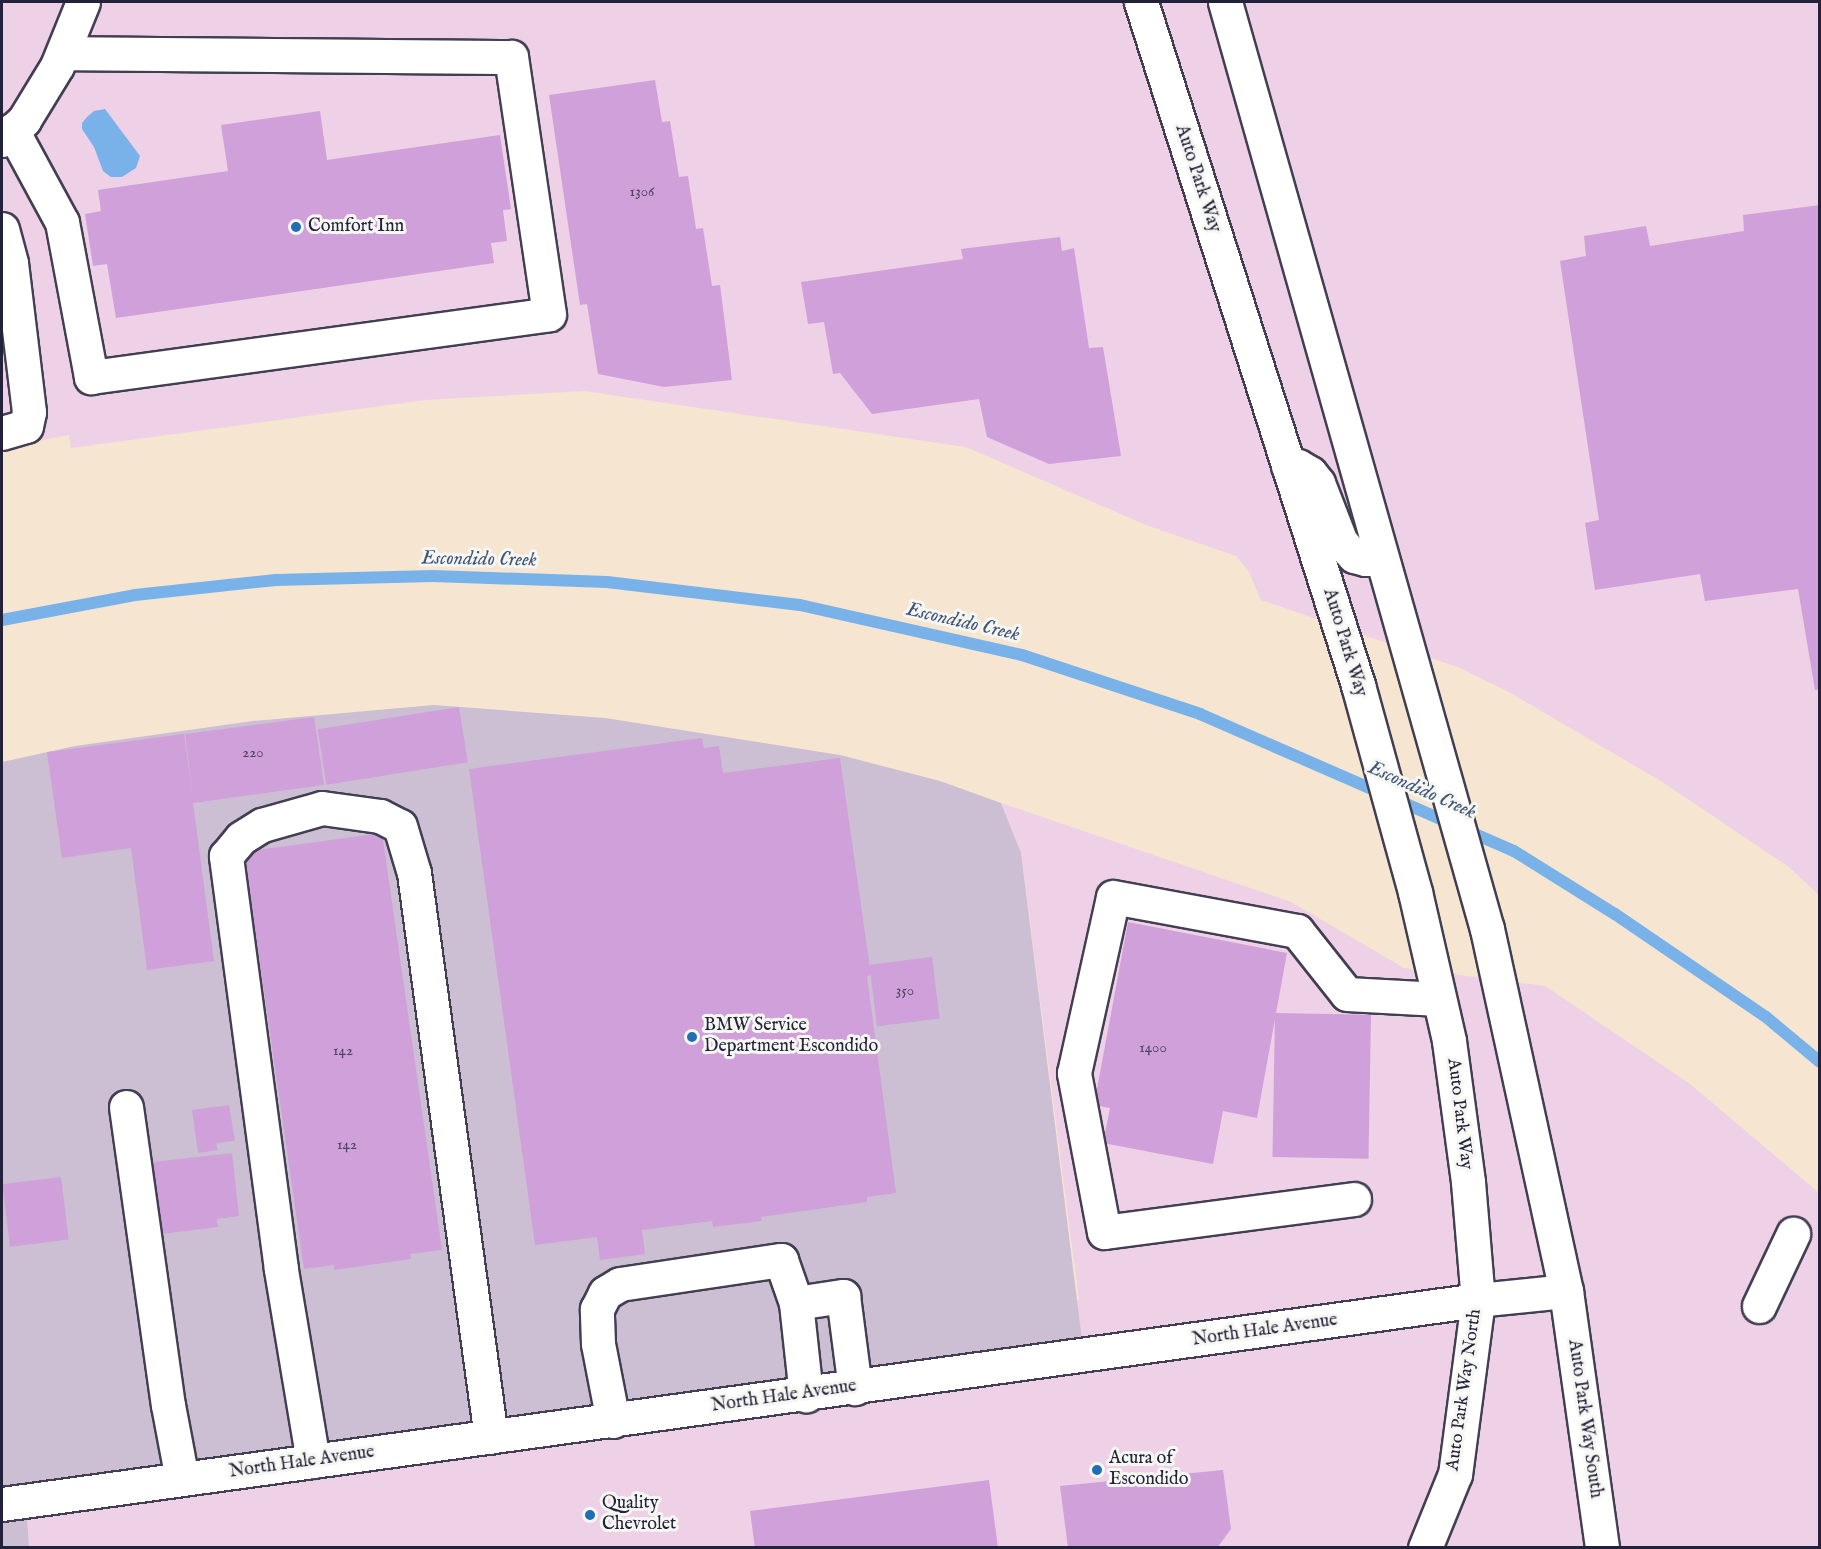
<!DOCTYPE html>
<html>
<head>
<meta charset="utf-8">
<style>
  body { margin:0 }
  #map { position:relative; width:1821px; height:1549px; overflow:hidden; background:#f5e5d1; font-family:"IM FELL English",serif }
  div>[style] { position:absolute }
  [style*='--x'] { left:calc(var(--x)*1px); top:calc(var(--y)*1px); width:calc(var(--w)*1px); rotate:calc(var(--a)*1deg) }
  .built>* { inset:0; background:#eed0e7 }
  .industrial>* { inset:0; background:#ccbed3 }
  .water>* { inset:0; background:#78b2e9 }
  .stream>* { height:12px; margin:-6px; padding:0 6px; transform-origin:6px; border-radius:6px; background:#78b2e9 }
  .building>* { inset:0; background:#d0a0da; transform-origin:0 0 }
  .roads { filter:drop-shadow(2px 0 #423f52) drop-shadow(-2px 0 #423f52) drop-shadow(0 2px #423f52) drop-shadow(0 -2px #423f52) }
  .minor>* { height:33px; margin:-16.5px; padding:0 16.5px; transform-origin:16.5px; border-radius:16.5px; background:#fff }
  .major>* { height:33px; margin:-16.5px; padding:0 16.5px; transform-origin:16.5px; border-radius:16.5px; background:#fff }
  .dots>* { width:16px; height:16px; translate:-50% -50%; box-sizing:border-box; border:3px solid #f6f6f2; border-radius:50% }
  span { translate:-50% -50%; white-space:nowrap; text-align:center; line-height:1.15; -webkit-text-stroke:6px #f6f6f2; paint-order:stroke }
  .number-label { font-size:15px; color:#4e4263 }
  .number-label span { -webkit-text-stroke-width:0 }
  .street-label { font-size:18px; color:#22223b }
  .poi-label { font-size:18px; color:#22223b }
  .left { translate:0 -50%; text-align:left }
  .water-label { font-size:20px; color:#405478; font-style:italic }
  .frame { position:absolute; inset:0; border:3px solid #22223b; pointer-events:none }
</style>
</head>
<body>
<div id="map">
  <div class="built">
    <div style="clip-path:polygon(2px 2px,1819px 2px,1819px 895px,1789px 867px,1664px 783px,1509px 692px,1460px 668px,1261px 600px,1248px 570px,1236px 556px,1146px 525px,966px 447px,584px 391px,425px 400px,71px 448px,69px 435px,2px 448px)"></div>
    <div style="clip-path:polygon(1001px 803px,1291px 902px,1404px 968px,1545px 986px,1690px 1084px,1819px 1193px,1819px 1547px,29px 1548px,26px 1501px,1079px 1300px,1021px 853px)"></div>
  </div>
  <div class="industrial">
    <div style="clip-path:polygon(434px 705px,605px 718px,840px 755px,940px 781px,1001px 803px,1021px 853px,1084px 1356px,26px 1501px,29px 1547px,2px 1547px,2px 762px,75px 746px,253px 721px)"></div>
  </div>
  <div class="water">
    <div style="clip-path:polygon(105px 109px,140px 156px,136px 168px,122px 177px,111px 177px,103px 171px,94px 147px,82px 129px,82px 123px,87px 117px,94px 111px)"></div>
  </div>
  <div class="stream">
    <div style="--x:2;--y:620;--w:135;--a:-10.6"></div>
    <div style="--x:135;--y:595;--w:142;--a:-6.1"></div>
    <div style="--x:276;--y:580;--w:157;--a:-1.5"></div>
    <div style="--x:433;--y:576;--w:174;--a:2"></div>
    <div style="--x:607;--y:582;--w:194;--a:6.8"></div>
    <div style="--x:800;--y:605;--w:228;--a:12.7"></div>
    <div style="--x:1022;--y:655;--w:188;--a:18.3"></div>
    <div style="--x:1200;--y:714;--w:343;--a:23.6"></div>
    <div style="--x:1514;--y:851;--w:119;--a:32"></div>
    <div style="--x:1615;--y:914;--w:183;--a:34.3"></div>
    <div style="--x:1766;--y:1017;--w:70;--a:39.8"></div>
  </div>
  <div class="building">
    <div style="clip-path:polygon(655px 80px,662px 122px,670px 121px,679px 177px,688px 176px,696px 229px,703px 228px,712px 286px,720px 285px,732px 380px,664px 387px,598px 374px,587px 304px,580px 305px,549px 95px)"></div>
    <div style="clip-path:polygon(320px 111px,327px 160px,500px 135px,511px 209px,503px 210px,507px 241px,491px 243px,494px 263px,116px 318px,107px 264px,93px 266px,85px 214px,101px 211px,98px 190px,228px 171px,221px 125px)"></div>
    <div style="clip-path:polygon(1820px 205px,1820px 689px,1815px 690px,1798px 589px,1705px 601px,1700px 574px,1595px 590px,1585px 523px,1599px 520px,1560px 261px,1586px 256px,1584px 236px,1646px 226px,1650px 246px,1744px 231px,1743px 215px)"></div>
    <div style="clip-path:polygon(1060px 237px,1062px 251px,1074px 248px,1089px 348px,1103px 347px,1121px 456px,1049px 464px,987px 437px,979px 399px,872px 414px,840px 373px,833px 374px,824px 322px,808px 324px,801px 282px,963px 259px,961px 249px)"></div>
    <div style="left:459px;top:707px;width:56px;height:143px;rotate:81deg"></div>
    <div style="clip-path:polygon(314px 717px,324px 785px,193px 803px,214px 961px,147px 970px,131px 848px,62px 858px,47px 752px,184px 734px,193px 798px,185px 734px)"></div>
    <div style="clip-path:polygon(702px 738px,704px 748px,719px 746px,723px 773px,840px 758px,871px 975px,867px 976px,896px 1193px,867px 1197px,867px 1202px,761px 1217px,762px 1221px,713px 1227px,712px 1221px,642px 1230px,645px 1254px,600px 1260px,597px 1237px,535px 1245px,469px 769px)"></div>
    <div style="clip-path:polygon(382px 833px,442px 1250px,410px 1254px,411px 1259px,334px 1270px,334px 1265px,304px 1269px,244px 852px)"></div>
    <div style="clip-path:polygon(1128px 922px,1287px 953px,1257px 1118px,1223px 1111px,1213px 1164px,1103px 1143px,1110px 1108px,1094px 1105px)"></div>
    <div style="left:932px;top:957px;width:62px;height:63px;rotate:83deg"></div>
    <div style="left:1275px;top:1013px;width:96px;height:144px;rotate:1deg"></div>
    <div style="clip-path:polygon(229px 1105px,235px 1141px,216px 1143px,218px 1150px,198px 1153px,192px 1110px)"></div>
    <div style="clip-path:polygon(232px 1153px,239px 1216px,217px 1219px,218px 1227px,161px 1234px,153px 1162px)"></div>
    <div style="left:61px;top:1177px;width:63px;height:59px;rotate:83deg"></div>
    <div style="clip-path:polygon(1223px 1470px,1231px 1529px,1217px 1548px,1068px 1548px,1060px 1486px)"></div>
    <div style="clip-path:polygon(989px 1480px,998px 1548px,755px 1548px,750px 1511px)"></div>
  </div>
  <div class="roads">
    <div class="minor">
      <div style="--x:12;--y:130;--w:105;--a:61.5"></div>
      <div style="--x:62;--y:222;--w:158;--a:79.4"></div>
      <div style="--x:91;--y:377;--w:462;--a:-7.8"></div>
      <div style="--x:549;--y:314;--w:260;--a:-98.4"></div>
      <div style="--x:511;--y:57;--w:447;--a:-179.5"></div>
      <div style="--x:2;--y:140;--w:30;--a:-42"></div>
      <div style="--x:24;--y:120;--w:63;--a:-58.6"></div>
      <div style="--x:57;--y:66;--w:69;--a:-67.9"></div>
      <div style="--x:2;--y:229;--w:35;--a:75"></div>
      <div style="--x:11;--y:263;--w:150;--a:83.1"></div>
      <div style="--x:29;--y:412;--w:14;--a:102"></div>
      <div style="--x:26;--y:426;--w:25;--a:164"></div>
      <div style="--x:126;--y:1107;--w:301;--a:82"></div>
      <div style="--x:168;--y:1405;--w:75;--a:79.3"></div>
      <div style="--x:1354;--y:1199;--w:252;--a:172.5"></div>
      <div style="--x:1104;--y:1232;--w:162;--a:-100.7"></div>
      <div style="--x:1074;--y:1073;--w:180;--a:-77.5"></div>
      <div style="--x:1113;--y:897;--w:187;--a:10.5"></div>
      <div style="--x:1297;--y:931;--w:80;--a:51.6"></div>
      <div style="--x:1347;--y:994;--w:92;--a:3.1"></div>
      <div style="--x:796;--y:1303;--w:48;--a:-8.5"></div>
      <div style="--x:843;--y:1296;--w:93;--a:82.6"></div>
      <div style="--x:1759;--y:1306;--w:80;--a:-64.7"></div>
      <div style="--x:613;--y:1421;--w:78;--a:-101"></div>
      <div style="--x:598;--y:1344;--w:35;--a:-92"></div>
      <div style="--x:597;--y:1309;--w:18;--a:-63"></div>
      <div style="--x:605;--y:1293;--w:17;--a:-31"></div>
      <div style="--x:620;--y:1284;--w:163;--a:-8.5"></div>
      <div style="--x:781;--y:1260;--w:46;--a:70.8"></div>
      <div style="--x:796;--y:1303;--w:93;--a:83.8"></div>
      <div style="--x:313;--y:1461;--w:195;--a:-99.5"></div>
      <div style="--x:281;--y:1269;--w:417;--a:-97.6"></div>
      <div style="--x:226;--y:856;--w:23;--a:-50"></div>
      <div style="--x:241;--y:838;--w:25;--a:-32"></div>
      <div style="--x:262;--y:825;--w:62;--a:-15.8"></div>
      <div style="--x:322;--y:808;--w:59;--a:7.9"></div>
      <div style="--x:380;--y:816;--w:22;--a:27"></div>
      <div style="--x:400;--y:826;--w:49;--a:73.4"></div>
      <div style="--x:414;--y:873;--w:569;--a:82.23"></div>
    </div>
    <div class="major">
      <div style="--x:1141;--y:2;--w:717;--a:72.37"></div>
      <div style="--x:1358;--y:685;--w:215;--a:74.6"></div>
      <div style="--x:1415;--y:892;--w:153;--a:77.1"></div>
      <div style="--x:1449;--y:1041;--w:142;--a:82.3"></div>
      <div style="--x:1468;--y:1182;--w:118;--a:85.2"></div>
      <div style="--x:1478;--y:1300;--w:176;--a:97.5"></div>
      <div style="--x:1455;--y:1474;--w:80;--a:112.1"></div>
      <div style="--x:1225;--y:2;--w:963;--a:74.22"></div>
      <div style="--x:1487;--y:929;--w:371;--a:77.7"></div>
      <div style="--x:1566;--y:1291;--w:260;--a:82"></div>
      <div style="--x:1288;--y:466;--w:10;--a:0"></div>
      <div style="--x:1298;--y:466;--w:14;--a:30"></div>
      <div style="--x:1310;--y:473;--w:13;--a:51"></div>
      <div style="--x:1318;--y:483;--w:63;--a:68.7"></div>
      <div style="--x:1341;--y:542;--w:19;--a:47"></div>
      <div style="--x:1354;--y:556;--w:11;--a:15"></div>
      <div style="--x:1365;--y:559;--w:17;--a:0"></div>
      <div style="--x:2;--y:1504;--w:1490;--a:-7.87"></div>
      <div style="--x:1478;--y:1300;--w:88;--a:-5.8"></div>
    </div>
  </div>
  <div class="dots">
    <div style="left:296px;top:227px;background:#1f6fb2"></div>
    <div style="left:692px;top:1037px;background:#1f6fb2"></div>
    <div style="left:1097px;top:1470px;background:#1f6fb2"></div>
    <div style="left:590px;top:1515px;background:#1f6fb2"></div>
  </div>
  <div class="number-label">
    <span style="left:642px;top:192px">1306</span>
    <span style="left:253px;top:753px">220</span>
    <span style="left:905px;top:991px">350</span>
    <span style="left:1153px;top:1048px">1400</span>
    <span style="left:343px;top:1051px">142</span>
    <span style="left:347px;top:1145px">142</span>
  </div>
  <div class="street-label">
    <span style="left:1197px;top:179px;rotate:72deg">Auto Park Way</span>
    <span style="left:1344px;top:643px;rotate:73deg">Auto Park Way</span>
    <span style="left:1459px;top:1114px;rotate:83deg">Auto Park Way</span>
    <span style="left:1265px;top:1331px;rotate:-8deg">North Hale Avenue</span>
    <span style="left:1465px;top:1390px;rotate:-82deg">Auto Park Way North</span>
    <span style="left:784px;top:1397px;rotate:-8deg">North Hale Avenue</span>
    <span style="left:1584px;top:1419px;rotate:82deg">Auto Park Way South</span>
    <span style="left:302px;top:1463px;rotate:-8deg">North Hale Avenue</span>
  </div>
  <div class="poi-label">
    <span class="left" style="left:308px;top:227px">Comfort Inn</span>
    <span class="left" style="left:704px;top:1037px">BMW Service<br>Department Escondido</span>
    <span class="left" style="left:1109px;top:1470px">Acura of<br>Escondido</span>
    <span class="left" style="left:602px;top:1515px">Quality<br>Chevrolet</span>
  </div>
  <div class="water-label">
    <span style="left:479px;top:559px;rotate:1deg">Escondido Creek</span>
    <span style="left:963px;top:622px;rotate:13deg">Escondido Creek</span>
    <span style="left:1422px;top:790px;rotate:24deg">Escondido Creek</span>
  </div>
  <div class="frame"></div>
</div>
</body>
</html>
